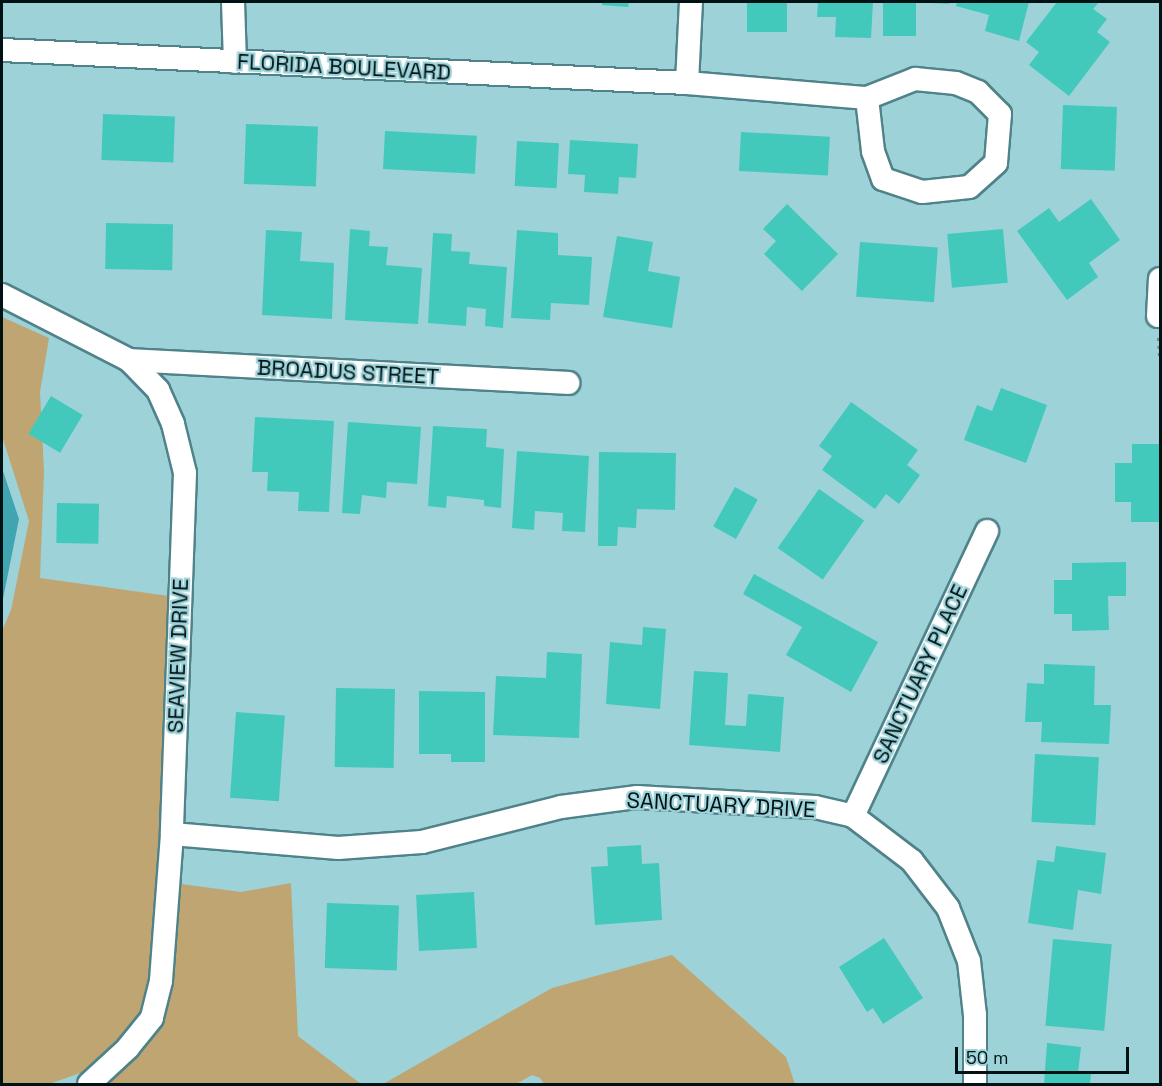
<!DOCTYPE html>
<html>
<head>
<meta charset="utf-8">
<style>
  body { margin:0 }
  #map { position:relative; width:1162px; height:1086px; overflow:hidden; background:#9dd2d9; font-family:"Space Grotesk",sans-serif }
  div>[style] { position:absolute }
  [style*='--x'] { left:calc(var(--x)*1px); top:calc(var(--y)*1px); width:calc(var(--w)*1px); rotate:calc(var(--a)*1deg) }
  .green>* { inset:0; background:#bea571 }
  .water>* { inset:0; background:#41a5b1 }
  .building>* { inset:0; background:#42c9bc; transform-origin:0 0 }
  .path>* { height:4px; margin-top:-2px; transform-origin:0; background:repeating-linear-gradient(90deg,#648c91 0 3px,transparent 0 7.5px) }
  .roads { filter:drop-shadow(2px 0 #4f8389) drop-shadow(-2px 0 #4f8389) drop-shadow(0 2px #4f8389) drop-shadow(0 -2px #4f8389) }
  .minor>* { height:22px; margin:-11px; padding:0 11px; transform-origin:11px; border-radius:11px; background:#fff }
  span { translate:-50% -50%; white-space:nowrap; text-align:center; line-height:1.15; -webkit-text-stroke:4.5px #9dd2d9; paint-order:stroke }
  .street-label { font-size:22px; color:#001214 }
  .frame { position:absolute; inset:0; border:3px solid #001214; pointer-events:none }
  .scale { position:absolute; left:955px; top:1047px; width:174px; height:27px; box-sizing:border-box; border:3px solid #001214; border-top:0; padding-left:8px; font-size:18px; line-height:21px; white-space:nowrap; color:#001214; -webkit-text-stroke:4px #9dd2d9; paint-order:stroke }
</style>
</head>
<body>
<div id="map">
  <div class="green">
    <div style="clip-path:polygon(2px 317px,49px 338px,40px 392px,44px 472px,40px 578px,169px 596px,160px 833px,150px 978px,141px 1012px,120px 1039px,83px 1072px,49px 1084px,2px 1084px,2px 631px,11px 610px,29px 521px,2px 436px)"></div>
    <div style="clip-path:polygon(291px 883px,298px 1036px,361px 1084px,107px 1084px,136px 1059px,163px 1022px,173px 984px,181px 884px,241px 892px)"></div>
    <div style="clip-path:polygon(672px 955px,786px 1057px,795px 1084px,544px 1084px,540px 1078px,532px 1075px,516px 1084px,383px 1084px,552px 988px)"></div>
  </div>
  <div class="water">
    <div style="clip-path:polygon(2px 468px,19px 519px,2px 604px)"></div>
  </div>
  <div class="building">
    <div style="clip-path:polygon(602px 2px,629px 2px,628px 7px,602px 5px)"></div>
    <div style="left:747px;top:2px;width:40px;height:30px"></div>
    <div style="clip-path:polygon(818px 2px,873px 2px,871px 38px,835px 37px,836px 17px,817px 17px)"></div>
    <div style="left:883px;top:2px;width:33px;height:34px"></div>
    <div style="clip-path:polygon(931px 2px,949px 2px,949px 4px,931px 3px)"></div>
    <div style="clip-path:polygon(957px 2px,1029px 2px,1019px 41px,985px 31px,989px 15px,956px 6px)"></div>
    <div style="clip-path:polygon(1057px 2px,1099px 2px,1093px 9px,1107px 19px,1097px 32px,1110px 42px,1069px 96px,1029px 65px,1039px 52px,1026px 42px)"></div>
    <div style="left:1063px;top:105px;width:54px;height:64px;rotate:2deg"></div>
    <div style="left:103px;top:114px;width:72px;height:46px;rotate:2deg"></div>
    <div style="left:246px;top:124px;width:72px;height:60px;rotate:2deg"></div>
    <div style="left:385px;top:131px;width:92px;height:38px;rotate:3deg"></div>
    <div style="left:741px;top:132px;width:89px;height:39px;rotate:3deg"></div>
    <div style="clip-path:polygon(570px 140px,638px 144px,636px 178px,619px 177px,618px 194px,584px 192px,585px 175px,568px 174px)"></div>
    <div style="left:517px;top:141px;width:42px;height:45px;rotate:3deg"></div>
    <div style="clip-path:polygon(1091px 199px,1120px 240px,1089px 263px,1098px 277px,1067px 300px,1017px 231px,1049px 208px,1059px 222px)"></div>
    <div style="clip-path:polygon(787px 204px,838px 254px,802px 291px,764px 254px,776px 241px,763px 229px)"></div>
    <div style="left:106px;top:223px;width:67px;height:46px;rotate:1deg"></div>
    <div style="clip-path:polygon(350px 229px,370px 231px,369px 246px,388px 247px,386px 265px,422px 268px,418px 324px,345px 320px)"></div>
    <div style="left:1003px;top:229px;width:54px;height:56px;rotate:85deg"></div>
    <div style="clip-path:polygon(266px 230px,302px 232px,300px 261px,334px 263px,332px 319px,262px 315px)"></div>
    <div style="clip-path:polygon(517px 230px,558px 233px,558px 255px,592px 257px,589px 305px,551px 303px,550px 320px,511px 318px)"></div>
    <div style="clip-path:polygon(433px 233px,452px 234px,451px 251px,470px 252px,469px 264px,507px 267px,503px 328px,485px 326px,486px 309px,467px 307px,466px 326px,428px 323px)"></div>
    <div style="clip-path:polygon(617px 236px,653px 242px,648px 271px,680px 277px,672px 328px,603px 317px)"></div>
    <div style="left:860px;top:242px;width:78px;height:55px;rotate:4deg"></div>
    <div style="clip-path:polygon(1001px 388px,1047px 405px,1026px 463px,964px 440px,977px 405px,992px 411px)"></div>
    <div style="left:51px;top:396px;width:37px;height:44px;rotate:31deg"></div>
    <div style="clip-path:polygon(851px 402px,918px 450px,907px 465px,920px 475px,899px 504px,886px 494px,875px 509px,822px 470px,832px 456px,819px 446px)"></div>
    <div style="clip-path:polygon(255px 417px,334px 421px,329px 512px,298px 511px,299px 492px,267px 491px,268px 472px,252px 472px)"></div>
    <div style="clip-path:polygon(348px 422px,421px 427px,417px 484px,387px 482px,386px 498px,362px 495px,360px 514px,342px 513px)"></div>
    <div style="clip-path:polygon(433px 426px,487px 429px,486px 447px,504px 449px,501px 508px,484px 506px,484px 500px,447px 496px,446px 508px,428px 506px)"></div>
    <div style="clip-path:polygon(1132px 444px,1160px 444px,1160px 522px,1131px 522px,1131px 502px,1115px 502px,1115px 463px,1132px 463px)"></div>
    <div style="clip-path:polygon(517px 451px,589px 456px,585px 532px,562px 531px,563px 513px,535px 511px,534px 530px,512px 528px)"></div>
    <div style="clip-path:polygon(599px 452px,676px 453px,675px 510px,637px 509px,636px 528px,618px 527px,617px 546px,598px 546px)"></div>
    <div style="left:735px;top:487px;width:26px;height:45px;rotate:29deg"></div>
    <div style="left:819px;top:489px;width:55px;height:72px;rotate:35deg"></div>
    <div style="left:57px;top:503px;width:42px;height:40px;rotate:1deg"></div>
    <div style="clip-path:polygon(1126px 562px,1126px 596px,1108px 596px,1109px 630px,1072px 631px,1072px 614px,1054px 614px,1054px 580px,1072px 580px,1072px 563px)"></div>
    <div style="clip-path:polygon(754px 574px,878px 642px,851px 692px,786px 655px,802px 627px,743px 594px)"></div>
    <div style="clip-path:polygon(643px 627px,666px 629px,660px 709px,606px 704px,610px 642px,642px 645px)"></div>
    <div style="clip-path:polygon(547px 652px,582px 654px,579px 738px,493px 735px,496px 676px,546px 678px)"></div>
    <div style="clip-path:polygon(1044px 664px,1095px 666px,1094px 705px,1111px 705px,1109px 744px,1041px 742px,1042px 722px,1025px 722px,1027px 683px,1044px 684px)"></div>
    <div style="clip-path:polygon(694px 671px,728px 673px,725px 725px,746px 726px,748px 694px,784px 697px,780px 752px,689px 745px)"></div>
    <div style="left:336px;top:688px;width:59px;height:79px;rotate:1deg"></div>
    <div style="clip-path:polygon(419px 691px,485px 692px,485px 762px,451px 762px,451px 754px,419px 754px)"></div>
    <div style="left:236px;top:712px;width:49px;height:86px;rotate:4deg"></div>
    <div style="left:1035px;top:754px;width:64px;height:68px;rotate:3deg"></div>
    <div style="clip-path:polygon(641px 845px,642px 864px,659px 863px,662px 920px,595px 925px,591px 867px,608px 866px,607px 847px)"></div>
    <div style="clip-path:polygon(1056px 846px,1106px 853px,1101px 894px,1078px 890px,1073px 930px,1028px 923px,1037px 860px,1054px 862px)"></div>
    <div style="left:474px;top:892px;width:56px;height:58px;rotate:87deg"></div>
    <div style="left:327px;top:903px;width:72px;height:65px;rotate:2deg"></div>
    <div style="clip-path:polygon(884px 938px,923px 998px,883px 1024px,873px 1008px,867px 1012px,839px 967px)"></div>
    <div style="left:1053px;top:939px;width:59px;height:87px;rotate:5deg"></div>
    <div style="clip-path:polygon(1047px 1043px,1081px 1047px,1078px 1073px,1091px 1074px,1090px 1084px,1044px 1084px)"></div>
  </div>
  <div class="path">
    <div style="--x:1159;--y:338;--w:20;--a:87"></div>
  </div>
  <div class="roads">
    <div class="minor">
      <div style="--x:233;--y:2;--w:60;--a:88.1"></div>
      <div style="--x:2;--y:50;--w:686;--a:2.76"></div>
      <div style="--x:687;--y:83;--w:181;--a:4.8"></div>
      <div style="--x:915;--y:79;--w:41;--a:5.6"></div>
      <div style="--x:956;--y:83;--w:24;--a:22"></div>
      <div style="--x:978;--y:92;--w:31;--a:45"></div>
      <div style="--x:1000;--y:114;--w:49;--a:94.7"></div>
      <div style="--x:996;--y:163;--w:36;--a:138"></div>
      <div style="--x:969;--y:187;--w:47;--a:173.9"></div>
      <div style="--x:922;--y:192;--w:41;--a:-161.6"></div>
      <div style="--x:883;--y:179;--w:30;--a:-110"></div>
      <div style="--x:873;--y:151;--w:53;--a:-96.5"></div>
      <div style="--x:867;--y:98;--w:52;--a:-21.6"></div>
      <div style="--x:687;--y:83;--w:81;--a:-87.2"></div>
      <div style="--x:2;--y:295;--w:143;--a:27.1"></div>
      <div style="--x:129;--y:360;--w:42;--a:46"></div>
      <div style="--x:158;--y:390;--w:37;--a:66"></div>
      <div style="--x:173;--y:424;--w:50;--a:76.2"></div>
      <div style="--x:185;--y:473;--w:361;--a:92.1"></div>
      <div style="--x:172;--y:834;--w:147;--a:94.3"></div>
      <div style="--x:161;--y:981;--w:38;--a:104"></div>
      <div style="--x:152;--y:1018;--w:38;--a:129"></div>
      <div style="--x:128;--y:1048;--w:53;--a:137.3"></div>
      <div style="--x:1158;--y:316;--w:37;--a:-87"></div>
      <div style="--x:129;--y:360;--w:440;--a:3"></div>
      <div style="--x:853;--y:816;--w:315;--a:-64.8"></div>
      <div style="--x:172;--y:834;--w:167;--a:4.8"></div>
      <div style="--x:338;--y:848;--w:84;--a:-4.1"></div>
      <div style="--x:422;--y:842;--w:143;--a:-14.1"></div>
      <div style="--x:561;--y:807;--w:77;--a:-7.5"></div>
      <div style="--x:637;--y:797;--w:178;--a:3.2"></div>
      <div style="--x:815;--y:807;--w:39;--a:13"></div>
      <div style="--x:853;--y:816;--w:74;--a:37.3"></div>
      <div style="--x:912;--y:861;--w:59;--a:52.5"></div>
      <div style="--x:948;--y:908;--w:57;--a:68.4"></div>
      <div style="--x:969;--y:961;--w:54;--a:83.7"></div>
      <div style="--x:975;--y:1015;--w:69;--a:90"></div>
    </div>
  </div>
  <div class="street-label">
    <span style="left:344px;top:67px;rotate:3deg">FLORIDA BOULEVARD</span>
    <span style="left:348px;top:372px;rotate:3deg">BROADUS STREET</span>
    <span style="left:178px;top:656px;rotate:-88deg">SEAVIEW DRIVE</span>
    <span style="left:920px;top:674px;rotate:-65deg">SANCTUARY PLACE</span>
    <span style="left:721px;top:805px;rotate:3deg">SANCTUARY DRIVE</span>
  </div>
  <div class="frame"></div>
  <div class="scale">50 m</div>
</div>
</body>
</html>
